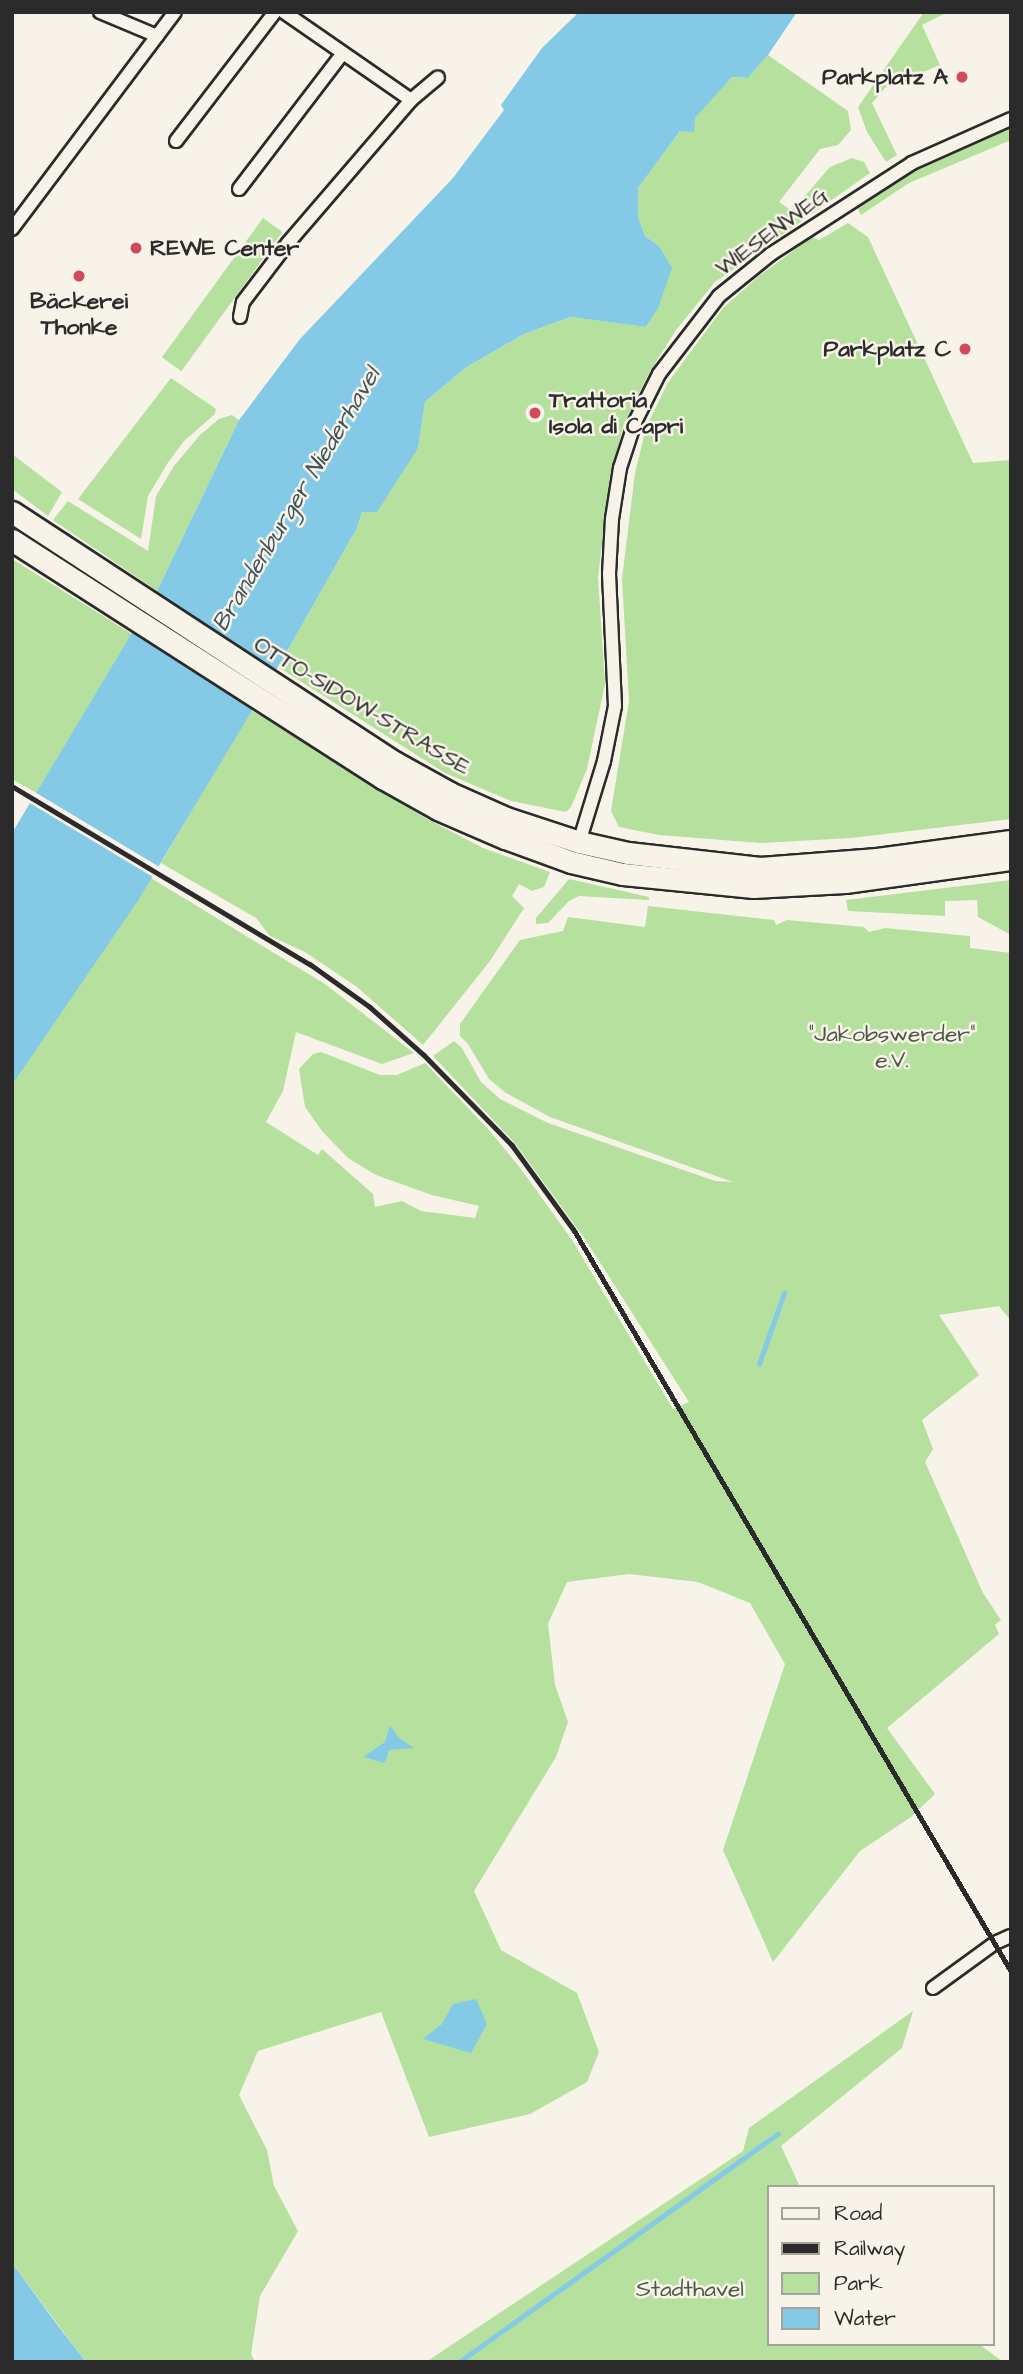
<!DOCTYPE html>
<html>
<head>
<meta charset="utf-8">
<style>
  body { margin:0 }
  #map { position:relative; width:1023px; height:2374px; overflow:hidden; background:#f7f3e8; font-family:"Architects Daughter",sans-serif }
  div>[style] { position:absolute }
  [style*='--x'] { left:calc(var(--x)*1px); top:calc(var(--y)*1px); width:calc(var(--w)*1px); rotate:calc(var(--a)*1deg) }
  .green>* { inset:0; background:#b5e09e; transform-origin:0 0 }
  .water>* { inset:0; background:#84cae6 }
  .pier>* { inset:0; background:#f7f3e8; transform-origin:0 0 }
  .stream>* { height:4.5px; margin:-2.25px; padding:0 2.25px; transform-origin:2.25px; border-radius:2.25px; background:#84cae6 }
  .roads { filter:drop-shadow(2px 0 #2b2b2b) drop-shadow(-2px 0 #2b2b2b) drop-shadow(0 2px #2b2b2b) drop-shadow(0 -2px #2b2b2b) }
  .minor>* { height:12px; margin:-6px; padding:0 6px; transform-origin:6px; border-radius:6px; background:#f7f3e8 }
  .primary>* { height:21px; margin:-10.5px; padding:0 10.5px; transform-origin:10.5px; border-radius:10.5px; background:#f7f3e8 }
  .rail>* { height:4.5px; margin:-2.25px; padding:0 2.25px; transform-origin:2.25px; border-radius:2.25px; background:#2b2b2b }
  .dots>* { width:19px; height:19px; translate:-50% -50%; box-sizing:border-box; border:4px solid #f7f3e8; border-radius:50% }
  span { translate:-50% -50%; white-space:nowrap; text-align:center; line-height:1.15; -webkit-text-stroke:5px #f7f3e8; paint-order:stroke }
  .poi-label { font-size:23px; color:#2b2b2b; font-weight:700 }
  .right { translate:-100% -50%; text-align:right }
  .left { translate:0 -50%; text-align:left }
  .street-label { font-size:23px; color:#2b2b2b }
  .park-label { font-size:23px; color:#4e5848 }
  .water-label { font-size:24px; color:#41535a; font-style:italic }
  .frame { position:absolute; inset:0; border:14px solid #2b2b2b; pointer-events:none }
  .legend { position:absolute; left:767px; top:2185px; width:228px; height:161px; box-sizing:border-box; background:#f7f3e8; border:2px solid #a5a39c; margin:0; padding:9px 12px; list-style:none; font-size:21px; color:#2b2b2b }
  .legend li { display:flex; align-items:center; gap:14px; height:35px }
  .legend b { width:35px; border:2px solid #a5a39c }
</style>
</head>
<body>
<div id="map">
  <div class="green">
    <div style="clip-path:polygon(924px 12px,948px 12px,922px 25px,940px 65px,885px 88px,872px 103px,897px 155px,886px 162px,867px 132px,858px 107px)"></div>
    <div style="clip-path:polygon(768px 55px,848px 111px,851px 130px,838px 145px,820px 149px,779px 202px,792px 211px,830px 167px,852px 158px,864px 162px,870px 173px,715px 282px,676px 330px,649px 373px,624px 424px,610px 476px,598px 577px,605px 684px,587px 769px,571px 807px,566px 812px,511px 801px,445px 773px,278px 667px,357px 528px,362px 512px,418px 448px,425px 402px,465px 368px,524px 334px,572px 317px,647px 327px,659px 246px,645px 236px,638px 217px,638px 188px,680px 131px,732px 77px,748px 78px)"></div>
    <div style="clip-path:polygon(1011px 127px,1011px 140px,909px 183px,861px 215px,857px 207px,905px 176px)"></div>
    <div style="left:263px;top:218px;width:24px;height:172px;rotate:36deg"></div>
    <div style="clip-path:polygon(848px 223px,868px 237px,973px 463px,1011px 460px,1011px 819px,851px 838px,761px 843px,659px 835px,619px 827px,611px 811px,629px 701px,622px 579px,635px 473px,646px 428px,667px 384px,723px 308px,759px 276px,812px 237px,819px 240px)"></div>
    <div style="clip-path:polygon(171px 378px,216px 409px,215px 414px,184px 441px,167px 464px,148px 496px,141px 539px,78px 499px)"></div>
    <div style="clip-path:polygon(232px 415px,239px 420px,157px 591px,53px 520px,68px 501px,148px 551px,156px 496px,174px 466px,200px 435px,219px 419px)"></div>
    <div style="clip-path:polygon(12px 454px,62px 492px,48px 516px,12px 489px)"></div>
    <div style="clip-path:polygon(12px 559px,132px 634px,36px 793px,12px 779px)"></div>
    <div style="clip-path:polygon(251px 710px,427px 819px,483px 848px,550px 872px,544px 887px,532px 891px,519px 884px,512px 896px,524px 908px,490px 961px,423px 1045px,357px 987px,305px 952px,270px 936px,256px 918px,161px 863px)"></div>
    <div style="clip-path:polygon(151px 878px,325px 984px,414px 1053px,382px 1064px,296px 1032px,283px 1091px,266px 1122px,318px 1155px,322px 1149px,373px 1194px,375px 1207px,402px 1201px,421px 1211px,475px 1218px,479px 1206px,432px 1195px,376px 1175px,348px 1158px,322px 1131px,305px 1107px,299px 1069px,313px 1054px,321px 1052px,380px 1075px,397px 1075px,425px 1063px,489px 1130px,521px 1169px,572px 1240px,673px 1409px,689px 1402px,585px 1239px,514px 1142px,433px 1056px,454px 1041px,462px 1048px,481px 1082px,500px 1099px,548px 1123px,715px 1181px,733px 1182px,550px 1117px,506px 1093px,489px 1079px,468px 1044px,460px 1036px,460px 1024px,520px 940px,563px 931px,568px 917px,645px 927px,648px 906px,774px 920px,776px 925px,787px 920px,864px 927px,869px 932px,885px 928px,970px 936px,970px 948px,1011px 953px,1011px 1321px,999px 1306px,939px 1315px,979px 1375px,922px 1420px,933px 1449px,925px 1462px,983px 1593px,1001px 1620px,995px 1625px,999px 1634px,887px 1728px,935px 1794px,911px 1817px,860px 1851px,773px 1962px,723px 1850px,785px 1664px,750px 1603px,698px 1582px,629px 1574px,567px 1582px,548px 1624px,555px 1685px,568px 1722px,556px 1757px,474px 1891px,501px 1950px,577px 1993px,599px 2052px,587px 2082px,530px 2114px,429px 2137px,381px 2012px,258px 2051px,239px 2095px,267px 2150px,274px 2186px,298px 2231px,260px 2296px,251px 2354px,255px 2362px,86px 2362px,12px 2263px,12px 1085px)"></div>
    <div style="clip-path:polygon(569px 879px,649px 897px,649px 900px,579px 896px,569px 901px,548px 923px,536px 924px,536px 918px)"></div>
    <div style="clip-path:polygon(1011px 880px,1011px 935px,978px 917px,977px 900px,945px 901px,945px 916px,848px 911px,846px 900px)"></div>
    <div style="clip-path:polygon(913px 2011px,902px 2048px,781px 2146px,800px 2187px,769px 2187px,769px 2344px,979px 2344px,1003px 2362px,426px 2362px,743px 2151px,749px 2128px)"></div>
  </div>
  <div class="water">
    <div style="clip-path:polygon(579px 12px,797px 12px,768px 55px,748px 78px,732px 77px,695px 118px,694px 132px,680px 131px,638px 188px,638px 217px,645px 236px,659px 246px,672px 268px,658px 308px,646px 327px,571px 317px,524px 334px,465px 368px,425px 402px,418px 448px,377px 512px,362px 512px,357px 528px,278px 667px,139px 899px,12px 1085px,12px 833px,157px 591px,239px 420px,300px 339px,453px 178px,504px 110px,501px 105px,542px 48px)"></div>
    <div style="clip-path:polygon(390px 1725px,399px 1738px,414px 1748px,389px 1750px,385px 1763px,363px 1757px,385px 1742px)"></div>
    <div style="clip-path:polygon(476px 1999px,487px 2024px,471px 2053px,423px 2039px,442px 2024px,453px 2004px)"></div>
    <div style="clip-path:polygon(12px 2263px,56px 2323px,86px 2362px,12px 2362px)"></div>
  </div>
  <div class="pier">
    <div style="left:33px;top:791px;width:150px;height:12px;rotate:31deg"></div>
  </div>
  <div class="stream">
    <div style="--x:759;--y:1364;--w:75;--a:-70.6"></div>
    <div style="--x:459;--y:2362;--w:392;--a:-35.6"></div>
  </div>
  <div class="roads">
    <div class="minor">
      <div style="--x:100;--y:12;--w:62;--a:22.8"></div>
      <div style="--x:411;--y:100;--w:35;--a:-40"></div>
      <div style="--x:176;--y:141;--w:163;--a:-52.5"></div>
      <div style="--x:239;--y:189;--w:171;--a:-52.6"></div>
      <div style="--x:12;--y:229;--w:271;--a:-53.1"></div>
      <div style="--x:240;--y:317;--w:15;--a:-79"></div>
      <div style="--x:243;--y:302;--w:74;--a:-52.7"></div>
      <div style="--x:288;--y:243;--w:189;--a:-49.3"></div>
      <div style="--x:411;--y:100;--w:155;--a:-145.3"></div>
      <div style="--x:578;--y:846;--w:89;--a:-73"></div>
      <div style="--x:604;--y:761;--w:56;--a:-78.7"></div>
      <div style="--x:615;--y:706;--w:132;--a:-92.6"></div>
      <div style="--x:609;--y:574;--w:55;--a:-86.9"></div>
      <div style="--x:612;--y:519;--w:52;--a:-81.1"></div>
      <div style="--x:620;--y:468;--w:48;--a:-71.9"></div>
      <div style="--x:635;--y:422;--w:54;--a:-63.4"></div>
      <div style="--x:659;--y:374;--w:98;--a:-52.4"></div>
      <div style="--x:719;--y:296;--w:67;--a:-38.9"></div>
      <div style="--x:771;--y:254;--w:168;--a:-32.8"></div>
      <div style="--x:912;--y:163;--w:108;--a:-24"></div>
      <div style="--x:933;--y:1988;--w:77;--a:-36"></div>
      <div style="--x:995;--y:1943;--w:17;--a:-24"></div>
    </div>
    <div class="primary">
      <div style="--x:12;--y:512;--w:457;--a:33.2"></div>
      <div style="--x:394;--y:762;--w:64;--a:29"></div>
      <div style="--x:450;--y:793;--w:61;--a:24.1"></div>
      <div style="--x:506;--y:818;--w:77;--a:18.2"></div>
      <div style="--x:579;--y:842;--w:50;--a:12.7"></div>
      <div style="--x:628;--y:853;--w:133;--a:6.5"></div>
      <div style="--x:760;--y:868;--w:117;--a:-4.4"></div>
      <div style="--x:877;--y:859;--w:135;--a:-7.7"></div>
      <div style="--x:12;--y:540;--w:441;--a:32.7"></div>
      <div style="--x:383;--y:778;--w:63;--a:29.4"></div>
      <div style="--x:438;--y:809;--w:73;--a:23.4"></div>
      <div style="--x:505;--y:838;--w:70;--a:20"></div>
      <div style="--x:571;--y:862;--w:53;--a:13"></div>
      <div style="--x:623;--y:874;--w:131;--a:5.7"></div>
      <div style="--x:753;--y:887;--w:92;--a:-3.1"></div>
      <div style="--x:845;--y:882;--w:168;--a:-7.9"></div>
    </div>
  </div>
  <div class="rail">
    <div style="--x:12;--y:786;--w:347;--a:30.9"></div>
    <div style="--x:310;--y:964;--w:74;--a:35.6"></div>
    <div style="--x:370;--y:1007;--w:72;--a:41.6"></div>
    <div style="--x:424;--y:1055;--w:126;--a:45.6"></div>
    <div style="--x:512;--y:1145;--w:105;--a:53.9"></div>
    <div style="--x:574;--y:1230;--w:860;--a:59.47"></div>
  </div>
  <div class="dots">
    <div style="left:962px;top:77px;background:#d1495b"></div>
    <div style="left:136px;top:248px;background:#d1495b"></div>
    <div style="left:79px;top:276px;background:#d1495b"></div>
    <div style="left:965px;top:349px;background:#d1495b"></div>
    <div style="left:535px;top:413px;background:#d1495b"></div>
  </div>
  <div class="poi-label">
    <span class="right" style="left:948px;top:77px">Parkplatz A</span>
    <span class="left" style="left:150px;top:248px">REWE Center</span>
    <span style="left:79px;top:314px">Bäckerei<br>Thonke</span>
    <span class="right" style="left:951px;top:349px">Parkplatz C</span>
    <span class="left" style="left:549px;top:413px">Trattoria<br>Isola di Capri</span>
  </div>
  <div class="street-label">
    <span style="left:772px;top:232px;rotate:-36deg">WIESENWEG</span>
    <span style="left:362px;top:706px;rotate:31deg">OTTO-SIDOW-STRASSE</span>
  </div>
  <div class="park-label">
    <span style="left:892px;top:1047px">"Jakobswerder"<br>e.V.</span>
    <span style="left:690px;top:2289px">Stadthavel</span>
  </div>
  <div class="water-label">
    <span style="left:297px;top:500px;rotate:-59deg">Brandenburger Niederhavel</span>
  </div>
  <div class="frame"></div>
  <ul class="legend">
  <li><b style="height:9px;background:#f7f3e8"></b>Road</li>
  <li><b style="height:9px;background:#2b2b2b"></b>Railway</li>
  <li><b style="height:19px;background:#b5e09e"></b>Park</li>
  <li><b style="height:19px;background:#84cae6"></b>Water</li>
  </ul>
</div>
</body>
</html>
